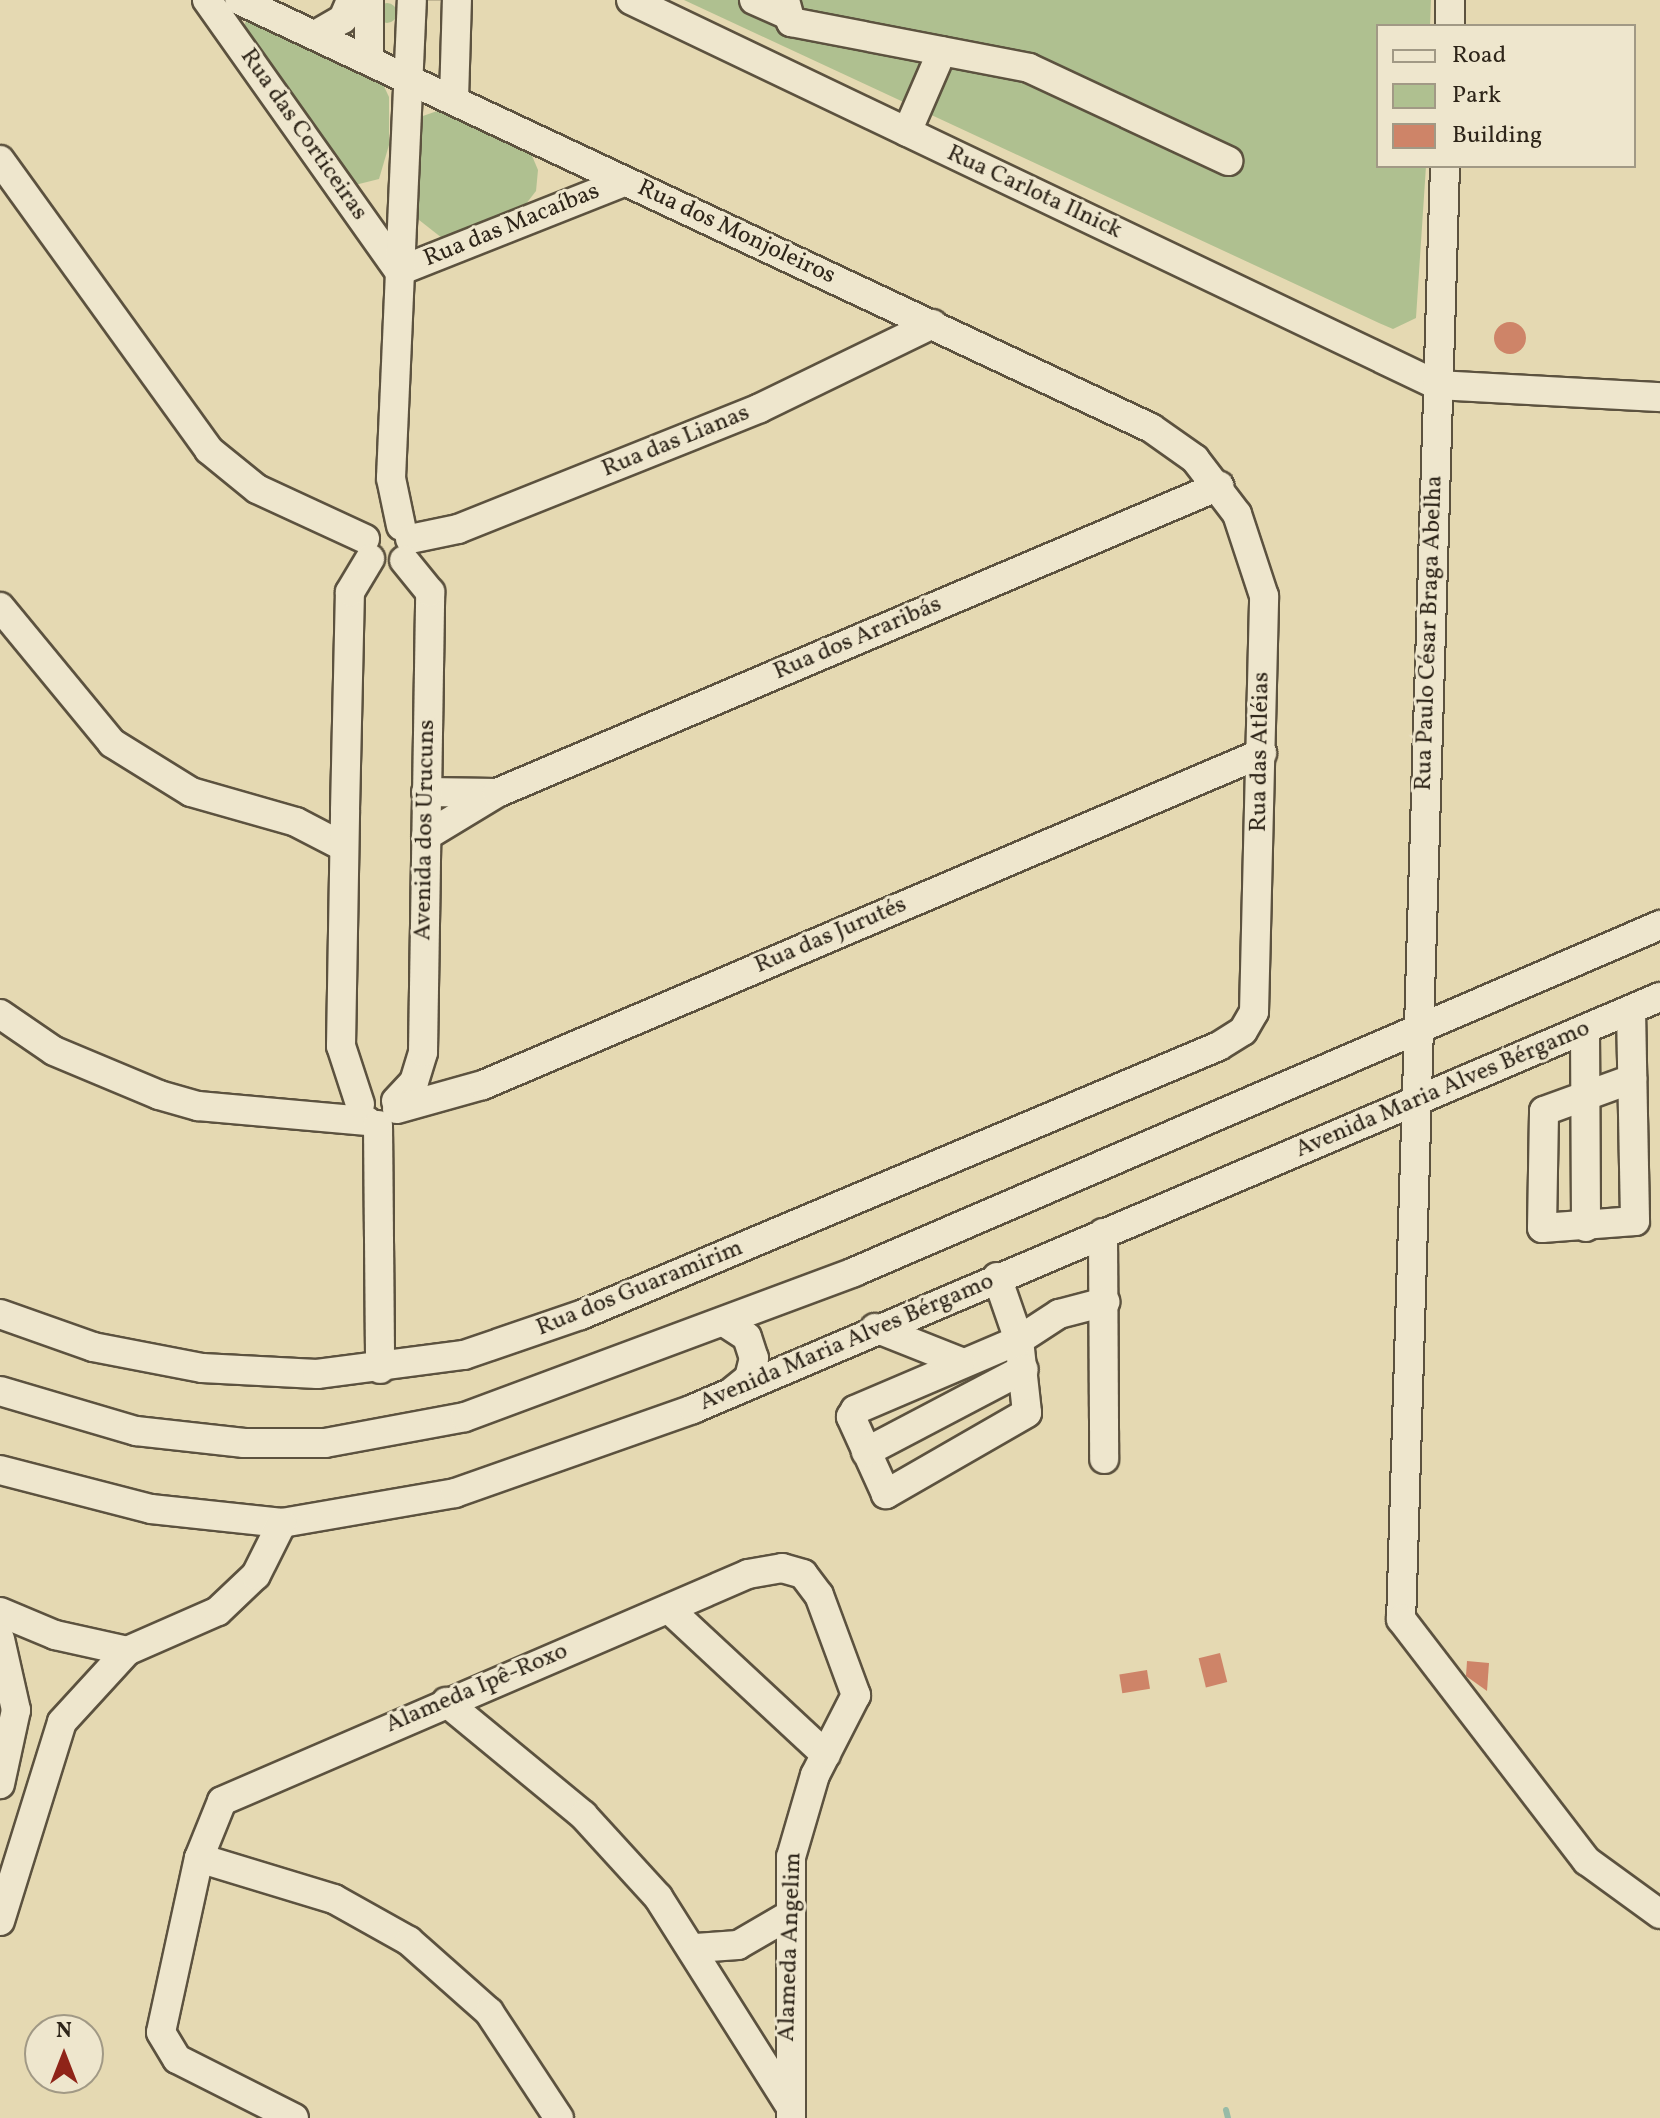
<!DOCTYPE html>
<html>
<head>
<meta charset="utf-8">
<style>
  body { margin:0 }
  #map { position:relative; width:1660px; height:2118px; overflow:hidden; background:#e5d9b2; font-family:Vollkorn,serif }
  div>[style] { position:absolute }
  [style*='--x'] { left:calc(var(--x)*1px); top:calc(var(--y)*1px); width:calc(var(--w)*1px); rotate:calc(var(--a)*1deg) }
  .green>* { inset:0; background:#afc090 }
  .round { border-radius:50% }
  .stream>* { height:6px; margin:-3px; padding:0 3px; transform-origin:3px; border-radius:3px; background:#97bba7 }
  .building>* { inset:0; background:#ce8468; transform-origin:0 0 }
  .minor-tunnel>* { height:28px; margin-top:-14px; transform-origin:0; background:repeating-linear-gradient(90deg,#c0b593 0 28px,transparent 0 42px) }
  .roads { filter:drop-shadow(2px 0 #5c523f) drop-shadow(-2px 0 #5c523f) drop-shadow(0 2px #5c523f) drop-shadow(0 -2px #5c523f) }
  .minor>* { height:28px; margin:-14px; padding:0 14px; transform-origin:14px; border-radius:14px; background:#eee6cd }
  span { translate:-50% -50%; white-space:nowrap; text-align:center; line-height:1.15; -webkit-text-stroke:6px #eee6cd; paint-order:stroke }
  .street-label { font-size:24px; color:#2e2519 }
  .legend { position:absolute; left:1376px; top:24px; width:260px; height:144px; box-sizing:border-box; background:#eee6cd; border:2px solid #a19985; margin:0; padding:10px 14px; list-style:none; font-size:24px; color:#2e2519 }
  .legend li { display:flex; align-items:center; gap:16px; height:40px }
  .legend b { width:40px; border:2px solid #a19985 }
  .north { position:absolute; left:24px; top:2014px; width:80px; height:80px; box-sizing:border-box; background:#eee6cd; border:2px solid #a19985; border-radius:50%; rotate:0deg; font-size:22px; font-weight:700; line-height:32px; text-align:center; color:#2e2519 }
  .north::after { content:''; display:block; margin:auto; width:28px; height:36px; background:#8f2418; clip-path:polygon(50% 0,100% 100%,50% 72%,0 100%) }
</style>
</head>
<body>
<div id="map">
  <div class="green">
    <div style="clip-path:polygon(684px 0,1431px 0,1430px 26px,1378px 26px,1378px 166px,1426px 166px,1416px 318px,1393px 329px,1379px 323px)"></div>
    <div class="round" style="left:377px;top:3px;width:20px;height:20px"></div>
    <div style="clip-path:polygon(247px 18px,380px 78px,389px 97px,389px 145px,379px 179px,355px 185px,242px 31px)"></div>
    <div style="clip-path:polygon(443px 109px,530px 151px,538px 170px,536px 191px,522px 209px,442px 238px,414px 216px,420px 117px)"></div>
  </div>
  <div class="stream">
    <div style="--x:1226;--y:2110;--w:8;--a:76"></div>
  </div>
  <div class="building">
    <div class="round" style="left:1494px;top:322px;width:32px;height:32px"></div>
    <div style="left:1220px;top:1653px;width:30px;height:22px;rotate:76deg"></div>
    <div style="clip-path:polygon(1467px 1661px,1489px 1663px,1487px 1691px,1466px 1676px)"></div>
    <div style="left:1147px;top:1670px;width:19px;height:28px;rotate:81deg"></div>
  </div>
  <div class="minor-tunnel">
    <div style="--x:439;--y:1;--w:1;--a:-90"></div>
  </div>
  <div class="roads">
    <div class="minor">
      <div style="--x:207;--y:0;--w:332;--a:54.7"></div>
      <div style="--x:631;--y:0;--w:893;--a:25.53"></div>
      <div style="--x:1437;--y:385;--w:223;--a:3.1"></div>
      <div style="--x:754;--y:0;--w:34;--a:24"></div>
      <div style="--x:785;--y:0;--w:23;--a:75"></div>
      <div style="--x:791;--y:22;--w:242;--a:10.9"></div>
      <div style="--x:1029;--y:68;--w:220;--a:25"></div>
      <div style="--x:1450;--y:26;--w:26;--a:-90"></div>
      <div style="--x:315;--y:35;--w:32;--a:-30"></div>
      <div style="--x:343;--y:19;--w:21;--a:-67"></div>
      <div style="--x:369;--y:59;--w:59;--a:-90"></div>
      <div style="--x:454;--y:99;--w:99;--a:-88.3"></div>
      <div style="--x:907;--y:132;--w:88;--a:-66.6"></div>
      <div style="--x:0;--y:160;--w:357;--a:54.2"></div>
      <div style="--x:209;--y:450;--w:62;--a:39.1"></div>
      <div style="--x:257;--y:489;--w:119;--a:24.8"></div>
      <div style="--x:1445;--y:166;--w:1454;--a:91.73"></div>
      <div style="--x:1401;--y:1619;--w:305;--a:52.5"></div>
      <div style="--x:1587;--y:1861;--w:90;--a:36"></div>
      <div style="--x:399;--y:271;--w:242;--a:-21.6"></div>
      <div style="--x:401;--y:526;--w:49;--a:-101.8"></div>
      <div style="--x:391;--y:478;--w:478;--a:-87.5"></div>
      <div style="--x:410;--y:539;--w:49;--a:-11.8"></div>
      <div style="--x:458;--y:529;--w:325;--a:-21.8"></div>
      <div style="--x:760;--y:408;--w:192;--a:-25.9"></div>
      <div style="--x:0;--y:607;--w:176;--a:50.5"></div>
      <div style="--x:112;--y:743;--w:93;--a:31.8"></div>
      <div style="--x:191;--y:792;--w:109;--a:15.9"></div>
      <div style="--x:296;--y:822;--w:54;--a:27.5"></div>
      <div style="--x:426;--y:792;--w:70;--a:0.8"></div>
      <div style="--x:426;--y:836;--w:83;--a:-31.2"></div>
      <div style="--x:497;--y:793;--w:785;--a:-23.04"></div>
      <div style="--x:1631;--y:1010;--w:211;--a:88.9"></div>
      <div style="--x:1635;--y:1221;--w:93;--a:175.7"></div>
      <div style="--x:1542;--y:1228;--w:117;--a:-89"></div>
      <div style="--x:1544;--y:1111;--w:94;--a:-20"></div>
      <div style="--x:0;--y:1014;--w:65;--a:34.4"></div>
      <div style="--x:54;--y:1051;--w:114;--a:22.7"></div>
      <div style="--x:159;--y:1095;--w:41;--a:15.8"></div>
      <div style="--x:198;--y:1106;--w:170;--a:5.1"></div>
      <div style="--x:1585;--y:1030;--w:197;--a:89.7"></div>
      <div style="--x:396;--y:1101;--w:26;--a:-47"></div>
      <div style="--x:414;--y:1082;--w:31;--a:-73"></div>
      <div style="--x:423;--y:1052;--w:460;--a:-89.1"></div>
      <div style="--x:430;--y:592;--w:41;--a:-129.1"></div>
      <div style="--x:360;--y:1104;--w:61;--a:-108.1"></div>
      <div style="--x:341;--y:1046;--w:236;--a:-89"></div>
      <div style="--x:345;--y:810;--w:218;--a:-88.7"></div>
      <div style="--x:350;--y:592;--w:39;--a:-59"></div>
      <div style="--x:397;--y:1109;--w:89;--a:-15.6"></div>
      <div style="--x:483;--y:1085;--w:847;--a:-23.08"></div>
      <div style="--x:378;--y:1125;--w:244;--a:89.5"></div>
      <div style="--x:1103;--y:1233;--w:226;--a:89.7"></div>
      <div style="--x:997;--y:1277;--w:67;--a:70.8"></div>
      <div style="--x:1019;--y:1340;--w:73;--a:83.7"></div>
      <div style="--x:1027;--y:1413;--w:163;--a:150.1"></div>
      <div style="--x:886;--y:1494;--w:85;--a:-114.4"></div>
      <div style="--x:851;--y:1417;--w:8;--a:-60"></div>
      <div style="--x:855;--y:1410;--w:178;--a:-23.1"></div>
      <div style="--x:1019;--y:1340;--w:48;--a:-33"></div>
      <div style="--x:1059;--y:1314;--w:48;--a:-14.6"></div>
      <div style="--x:0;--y:1314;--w:99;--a:19.5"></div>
      <div style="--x:93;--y:1347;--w:111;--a:10.9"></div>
      <div style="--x:202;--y:1368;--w:115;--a:3"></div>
      <div style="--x:317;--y:1374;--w:148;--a:-7.4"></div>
      <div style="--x:464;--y:1355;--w:124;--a:-18.9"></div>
      <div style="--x:581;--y:1315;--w:692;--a:-22.86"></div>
      <div style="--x:1219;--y:1046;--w:28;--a:-32"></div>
      <div style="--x:1243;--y:1031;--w:22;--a:-60"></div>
      <div style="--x:1254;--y:1012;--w:416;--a:-88.6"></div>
      <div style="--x:1264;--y:596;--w:86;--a:-108.2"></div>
      <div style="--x:1237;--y:514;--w:69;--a:-127.4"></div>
      <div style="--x:1195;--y:459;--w:54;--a:-144.8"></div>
      <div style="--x:1151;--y:428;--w:1007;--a:-154.86"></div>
      <div style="--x:724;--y:1322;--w:27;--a:33"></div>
      <div style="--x:747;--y:1337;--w:22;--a:72"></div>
      <div style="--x:754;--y:1358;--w:21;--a:104"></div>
      <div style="--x:749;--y:1378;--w:21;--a:141"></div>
      <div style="--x:875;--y:1328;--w:92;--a:21.6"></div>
      <div style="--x:0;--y:1391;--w:142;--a:16.4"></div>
      <div style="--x:136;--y:1431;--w:109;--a:6.3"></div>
      <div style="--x:244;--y:1443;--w:81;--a:0"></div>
      <div style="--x:325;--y:1443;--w:142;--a:-10.5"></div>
      <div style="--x:465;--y:1417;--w:415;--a:-20.4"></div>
      <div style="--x:854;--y:1272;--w:878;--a:-23.29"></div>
      <div style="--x:866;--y:1452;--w:178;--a:-27.7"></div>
      <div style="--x:0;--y:1470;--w:156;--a:14.5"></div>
      <div style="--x:151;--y:1509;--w:132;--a:6.1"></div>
      <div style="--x:282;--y:1523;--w:176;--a:-9.8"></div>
      <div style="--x:455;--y:1493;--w:252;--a:-19.4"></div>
      <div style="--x:693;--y:1409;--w:1051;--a:-23.08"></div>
      <div style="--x:669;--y:1609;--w:214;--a:42.9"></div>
      <div style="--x:0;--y:1612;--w:60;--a:22.7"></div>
      <div style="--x:55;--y:1635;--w:74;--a:12.5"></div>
      <div style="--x:127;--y:1651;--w:99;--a:-23.7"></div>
      <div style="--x:218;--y:1611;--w:52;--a:-43.5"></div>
      <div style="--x:256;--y:1575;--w:58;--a:-63.4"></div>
      <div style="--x:0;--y:1639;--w:73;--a:77.3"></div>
      <div style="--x:16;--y:1710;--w:76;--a:102.2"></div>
      <div style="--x:446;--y:1702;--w:178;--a:39.5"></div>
      <div style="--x:583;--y:1815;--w:111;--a:47.6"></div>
      <div style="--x:658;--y:1897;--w:244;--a:57.7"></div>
      <div style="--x:199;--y:1858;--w:141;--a:16.9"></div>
      <div style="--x:334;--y:1899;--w:86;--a:29.2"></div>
      <div style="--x:409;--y:1941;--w:107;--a:41.6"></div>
      <div style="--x:489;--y:2012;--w:127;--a:56.6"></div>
      <div style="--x:0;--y:1921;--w:208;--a:-72.7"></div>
      <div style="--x:62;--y:1722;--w:96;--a:-47.5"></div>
      <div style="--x:696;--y:1948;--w:42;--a:-4.1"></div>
      <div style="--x:738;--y:1945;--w:58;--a:-30.1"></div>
      <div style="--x:294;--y:2118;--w:131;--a:-153.2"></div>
      <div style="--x:177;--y:2059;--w:31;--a:-121"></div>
      <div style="--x:161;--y:2032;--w:178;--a:-77.7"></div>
      <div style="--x:199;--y:1858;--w:61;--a:-68"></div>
      <div style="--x:222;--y:1801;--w:573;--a:-23.34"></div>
      <div style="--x:748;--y:1574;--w:35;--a:-10"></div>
      <div style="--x:782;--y:1568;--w:22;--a:16"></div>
      <div style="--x:803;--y:1574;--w:26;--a:53"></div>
      <div style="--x:819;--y:1595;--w:107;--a:69.7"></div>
      <div style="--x:856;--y:1695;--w:90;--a:117.1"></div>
      <div style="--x:815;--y:1775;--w:85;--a:106.3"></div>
      <div style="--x:791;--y:1857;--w:261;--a:90"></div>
    </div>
  </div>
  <div class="street-label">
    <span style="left:303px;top:135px;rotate:55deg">Rua das Corticeiras</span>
    <span style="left:1034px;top:193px;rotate:25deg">Rua Carlota Ilnick</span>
    <span style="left:512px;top:226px;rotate:-22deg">Rua das Macaíbas</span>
    <span style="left:736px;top:233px;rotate:25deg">Rua dos Monjoleiros</span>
    <span style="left:676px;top:442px;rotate:-22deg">Rua das Lianas</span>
    <span style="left:1430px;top:633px;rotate:-88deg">Rua Paulo César Braga Abelha</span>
    <span style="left:858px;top:639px;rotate:-23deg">Rua dos Araribás</span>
    <span style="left:1261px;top:752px;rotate:-89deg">Rua das Atléias</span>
    <span style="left:426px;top:830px;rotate:-89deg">Avenida dos Urucuns</span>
    <span style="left:831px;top:936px;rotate:-23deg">Rua das Jurutés</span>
    <span style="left:1443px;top:1090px;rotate:-23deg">Avenida Maria Alves Bérgamo</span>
    <span style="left:640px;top:1289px;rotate:-22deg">Rua dos Guaramirim</span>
    <span style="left:847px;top:1343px;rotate:-23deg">Avenida Maria Alves Bérgamo</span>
    <span style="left:477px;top:1689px;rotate:-23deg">Alameda Ipê-Roxo</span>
    <span style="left:791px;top:1947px;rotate:-88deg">Alameda Angelim</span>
  </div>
  <ul class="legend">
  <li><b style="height:10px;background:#eee6cd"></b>Road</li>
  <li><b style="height:22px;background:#afc090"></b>Park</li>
  <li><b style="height:22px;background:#ce8468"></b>Building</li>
  </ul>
  <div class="north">N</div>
</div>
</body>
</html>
